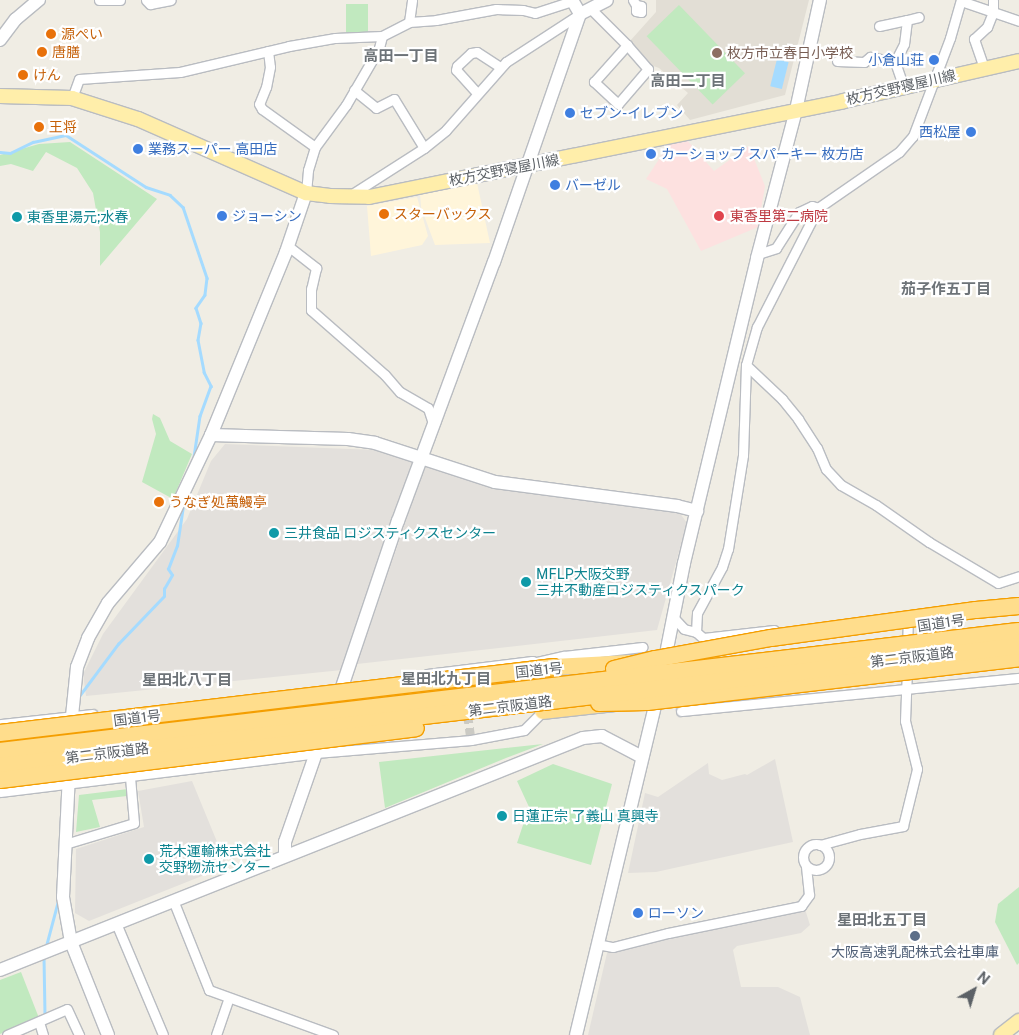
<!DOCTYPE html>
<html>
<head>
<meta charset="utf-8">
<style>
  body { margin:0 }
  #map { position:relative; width:1019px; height:1035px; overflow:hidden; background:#f0ede4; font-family:"Public Sans","Noto Sans JP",sans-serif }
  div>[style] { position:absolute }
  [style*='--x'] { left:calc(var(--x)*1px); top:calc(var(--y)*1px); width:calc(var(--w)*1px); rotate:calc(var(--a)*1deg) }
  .commercial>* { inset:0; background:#fff5da }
  .industrial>* { inset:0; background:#e3e0dc }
  .education>* { inset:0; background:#e2ded5 }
  .medical>* { inset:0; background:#fde1e0 }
  .green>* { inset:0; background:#c1e9bf; transform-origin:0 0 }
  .water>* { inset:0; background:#a5dbff; transform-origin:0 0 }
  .stream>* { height:2.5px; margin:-1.25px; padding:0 1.25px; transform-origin:1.25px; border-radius:1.25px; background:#a5dbff }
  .street-tunnel>* { height:9px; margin-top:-4.5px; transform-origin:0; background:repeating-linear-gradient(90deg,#cbcac4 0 9px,transparent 0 13.5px) }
  .roads { filter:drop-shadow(1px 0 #b9bcc1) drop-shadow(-1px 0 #b9bcc1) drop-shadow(0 1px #b9bcc1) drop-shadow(0 -1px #b9bcc1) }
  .street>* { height:9px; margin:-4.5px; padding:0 4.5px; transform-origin:4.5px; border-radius:4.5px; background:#fff }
  .street>.ring { margin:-4.5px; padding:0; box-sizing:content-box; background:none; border:9px solid #fff; border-radius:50% }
  .secondary>* { height:12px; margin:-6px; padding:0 6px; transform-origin:6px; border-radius:6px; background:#fff }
  .primary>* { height:14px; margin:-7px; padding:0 7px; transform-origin:7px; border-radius:7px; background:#fea }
  .highway>* { height:16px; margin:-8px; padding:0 8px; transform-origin:8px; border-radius:8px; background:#ffdd8c }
  .bridges { filter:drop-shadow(1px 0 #f49e00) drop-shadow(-1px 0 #f49e00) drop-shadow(0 1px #f49e00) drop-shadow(0 -1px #f49e00) }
  .highway-bridge>* { height:16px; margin:-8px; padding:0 8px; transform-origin:8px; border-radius:8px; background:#ffdd8c }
  .dots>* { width:14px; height:14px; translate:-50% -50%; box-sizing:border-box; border:2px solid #fff; border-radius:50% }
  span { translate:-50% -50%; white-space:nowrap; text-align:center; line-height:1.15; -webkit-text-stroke:4.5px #fff; paint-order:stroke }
  .food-label { font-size:14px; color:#c56008 }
  .left { translate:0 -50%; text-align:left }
  .education-label { font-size:14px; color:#785e54 }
  .shop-label { font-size:14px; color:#366cbe }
  .right { translate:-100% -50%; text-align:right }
  .street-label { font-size:14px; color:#5c6166 }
  .health-label { font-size:14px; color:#be3a42 }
  .culture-label { font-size:14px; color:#0d838f }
  .service-label { font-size:14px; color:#4e5e75 }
  .neighbourhood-label { font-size:15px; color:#6d7378; font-weight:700 }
  .north { position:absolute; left:949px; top:965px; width:50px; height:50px; -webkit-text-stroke:4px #fff; paint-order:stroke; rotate:39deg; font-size:14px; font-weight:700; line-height:20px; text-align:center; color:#5c6166 }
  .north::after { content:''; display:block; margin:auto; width:18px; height:22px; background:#5c6166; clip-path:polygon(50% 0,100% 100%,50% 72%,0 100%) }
</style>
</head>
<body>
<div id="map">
  <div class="commercial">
    <div style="clip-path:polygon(477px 183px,490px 243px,435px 245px,421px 207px,420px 192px)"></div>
    <div style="clip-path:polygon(417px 197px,428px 236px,422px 245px,371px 256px,367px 206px)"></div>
  </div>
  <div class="industrial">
    <div style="clip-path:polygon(225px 444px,376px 450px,415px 463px,342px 670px,86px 696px,83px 674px,103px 634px,187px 519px,211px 461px)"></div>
    <div style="clip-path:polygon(425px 465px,679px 512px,687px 523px,657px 630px,357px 664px)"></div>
    <div style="clip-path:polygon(775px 759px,793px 842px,656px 872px,628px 873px,645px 793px,658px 797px,708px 763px,709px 774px,722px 780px,745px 774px,747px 775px)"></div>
    <div style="clip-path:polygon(192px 781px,227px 866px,89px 921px,75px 913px,76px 849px,144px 827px,138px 791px)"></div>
    <div style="clip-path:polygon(805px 909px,810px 925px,801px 933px,737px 946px,733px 950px,741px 987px,778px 987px,800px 997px,810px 1035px,588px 1035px,607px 953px)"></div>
  </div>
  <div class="education">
    <div style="clip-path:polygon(656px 0,809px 0,785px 95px,690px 120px,677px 105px,688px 93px,659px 68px,648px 64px,630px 41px,656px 12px)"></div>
  </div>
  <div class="medical">
    <div style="clip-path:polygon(686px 139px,714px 171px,749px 146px,765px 186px,758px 227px,701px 251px,667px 189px,646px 179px,671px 141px)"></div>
  </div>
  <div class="green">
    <div style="left:346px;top:4px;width:22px;height:29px"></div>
    <div style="left:679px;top:5px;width:95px;height:45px;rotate:46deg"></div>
    <div style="clip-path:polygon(70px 142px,157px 199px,100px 266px,100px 232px,93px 193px,77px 168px,46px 152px,33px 171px,11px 164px,0 166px,0 155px,39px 144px)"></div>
    <div style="clip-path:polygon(153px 414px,160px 418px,170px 441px,192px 454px,173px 499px,142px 482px,156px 434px,152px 419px)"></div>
    <div style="clip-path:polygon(543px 744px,506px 758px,385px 808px,379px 762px)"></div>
    <div style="clip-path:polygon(553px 764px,612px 784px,591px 865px,517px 843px,529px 807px,517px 781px)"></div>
    <div style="clip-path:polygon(128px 789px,127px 796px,92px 800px,100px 827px,76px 832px,79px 795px)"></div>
    <div style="clip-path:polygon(1019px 887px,1019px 963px,1017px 965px,995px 922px,998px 904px)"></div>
    <div style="clip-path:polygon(21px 972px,39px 1018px,0 1034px,0 980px)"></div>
  </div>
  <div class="water">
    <div style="left:777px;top:59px;width:12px;height:28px;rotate:14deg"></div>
  </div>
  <div class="stream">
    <div style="--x:0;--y:152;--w:10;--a:6"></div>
    <div style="--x:10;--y:153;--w:25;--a:-26"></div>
    <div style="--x:33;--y:142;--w:34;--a:-12"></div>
    <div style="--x:66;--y:135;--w:95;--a:33"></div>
    <div style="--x:146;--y:187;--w:25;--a:18"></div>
    <div style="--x:170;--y:195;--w:18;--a:43"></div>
    <div style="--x:183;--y:207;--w:75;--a:71.3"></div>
    <div style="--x:207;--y:278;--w:17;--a:97"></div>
    <div style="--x:205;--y:295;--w:16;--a:125"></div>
    <div style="--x:196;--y:308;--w:16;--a:72"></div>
    <div style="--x:201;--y:323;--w:17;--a:100"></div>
    <div style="--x:198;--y:340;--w:33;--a:79"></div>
    <div style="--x:204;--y:372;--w:16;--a:63"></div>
    <div style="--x:211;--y:386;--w:32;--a:110"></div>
    <div style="--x:200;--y:416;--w:41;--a:98.3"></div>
    <div style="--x:80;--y:695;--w:64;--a:-53.3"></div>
    <div style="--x:118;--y:644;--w:66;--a:-46.2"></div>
    <div style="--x:164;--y:596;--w:7;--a:-90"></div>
    <div style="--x:164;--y:589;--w:16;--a:-60"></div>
    <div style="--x:172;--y:575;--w:7;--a:-124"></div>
    <div style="--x:168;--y:569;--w:25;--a:-69"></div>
    <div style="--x:177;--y:546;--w:40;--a:-81.5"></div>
    <div style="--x:46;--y:946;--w:47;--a:-75.1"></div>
    <div style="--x:44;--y:957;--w:59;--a:89"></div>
  </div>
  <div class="street-tunnel">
    <div style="--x:462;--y:674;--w:67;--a:82.2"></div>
  </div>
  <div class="roads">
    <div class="street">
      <div style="--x:99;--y:0;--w:21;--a:0"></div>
      <div style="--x:146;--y:0;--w:6;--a:45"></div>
      <div style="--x:150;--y:4;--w:21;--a:-11"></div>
      <div style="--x:633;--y:0;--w:6;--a:59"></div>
      <div style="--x:636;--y:5;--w:5;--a:11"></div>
      <div style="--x:641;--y:6;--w:6;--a:90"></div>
      <div style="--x:641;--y:12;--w:5;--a:-169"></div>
      <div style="--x:636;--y:11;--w:6;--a:-90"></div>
      <div style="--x:961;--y:1;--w:61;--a:19"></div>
      <div style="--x:590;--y:8;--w:52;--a:45"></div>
      <div style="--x:627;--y:45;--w:32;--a:49"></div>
      <div style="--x:648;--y:69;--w:46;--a:130.6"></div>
      <div style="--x:618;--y:104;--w:33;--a:-137"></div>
      <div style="--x:594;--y:82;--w:50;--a:-48.3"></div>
      <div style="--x:907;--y:20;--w:12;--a:-14"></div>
      <div style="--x:409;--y:22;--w:22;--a:-82"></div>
      <div style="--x:879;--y:26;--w:29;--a:-12"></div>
      <div style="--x:907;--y:20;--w:24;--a:97"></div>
      <div style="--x:904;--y:44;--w:20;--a:117"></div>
      <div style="--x:895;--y:62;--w:28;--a:71"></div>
      <div style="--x:268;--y:51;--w:16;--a:83"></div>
      <div style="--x:270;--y:67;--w:20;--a:101"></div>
      <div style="--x:266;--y:87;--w:18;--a:112"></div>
      <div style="--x:259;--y:104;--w:6;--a:59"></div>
      <div style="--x:262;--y:109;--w:65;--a:35.6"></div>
      <div style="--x:837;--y:61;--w:27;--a:2"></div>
      <div style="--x:864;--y:62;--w:8;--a:-40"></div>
      <div style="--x:870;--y:57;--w:25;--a:11"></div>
      <div style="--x:984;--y:68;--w:31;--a:-109"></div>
      <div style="--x:974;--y:39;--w:18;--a:-43"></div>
      <div style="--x:987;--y:27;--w:16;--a:-68"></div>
      <div style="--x:993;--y:12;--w:12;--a:-90"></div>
      <div style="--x:354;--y:90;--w:28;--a:39"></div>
      <div style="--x:376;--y:108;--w:20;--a:-27"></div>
      <div style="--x:394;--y:99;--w:57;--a:58.5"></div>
      <div style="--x:477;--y:93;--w:31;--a:-132"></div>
      <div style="--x:456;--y:70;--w:4;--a:-76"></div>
      <div style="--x:457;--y:66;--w:19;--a:-43"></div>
      <div style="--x:471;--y:53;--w:6;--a:-9"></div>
      <div style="--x:477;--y:52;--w:27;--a:33"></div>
      <div style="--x:72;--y:98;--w:20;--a:-70"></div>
      <div style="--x:79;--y:79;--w:101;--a:-4"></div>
      <div style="--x:180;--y:72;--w:112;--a:-13.4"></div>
      <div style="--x:289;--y:46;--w:47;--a:-9.9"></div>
      <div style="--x:335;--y:38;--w:47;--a:-2.4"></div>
      <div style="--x:382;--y:36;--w:30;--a:-27"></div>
      <div style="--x:409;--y:22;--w:27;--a:-4"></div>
      <div style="--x:436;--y:20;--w:61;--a:-10.4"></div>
      <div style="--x:496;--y:9;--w:27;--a:2"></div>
      <div style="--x:523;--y:10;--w:12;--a:14"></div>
      <div style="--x:535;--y:13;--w:39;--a:-18"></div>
      <div style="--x:306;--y:193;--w:23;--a:-85"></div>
      <div style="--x:308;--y:170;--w:24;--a:-73"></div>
      <div style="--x:315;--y:147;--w:52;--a:-53.6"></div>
      <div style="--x:346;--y:105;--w:66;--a:-59.9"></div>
      <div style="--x:379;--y:48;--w:12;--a:-76"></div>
      <div style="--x:349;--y:196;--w:89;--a:-32.6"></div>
      <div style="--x:424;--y:148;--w:28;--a:-39"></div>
      <div style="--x:446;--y:130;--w:91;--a:-48.6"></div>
      <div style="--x:506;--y:62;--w:88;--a:-33"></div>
      <div style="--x:288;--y:246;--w:36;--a:38"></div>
      <div style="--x:316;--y:268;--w:22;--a:103"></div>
      <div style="--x:311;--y:289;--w:21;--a:90"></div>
      <div style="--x:311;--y:310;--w:98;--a:41.3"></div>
      <div style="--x:385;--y:375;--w:23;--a:49"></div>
      <div style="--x:400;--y:392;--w:32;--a:30"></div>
      <div style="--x:428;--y:408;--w:13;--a:72"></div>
      <div style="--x:432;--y:420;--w:4;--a:34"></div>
      <div style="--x:758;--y:254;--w:19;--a:-18"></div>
      <div style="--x:776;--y:248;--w:43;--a:-57.4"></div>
      <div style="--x:799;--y:212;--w:14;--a:-25"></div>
      <div style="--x:812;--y:206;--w:6;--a:18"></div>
      <div style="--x:746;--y:365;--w:50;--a:43.4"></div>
      <div style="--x:782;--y:399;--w:26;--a:51"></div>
      <div style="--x:798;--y:419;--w:35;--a:57"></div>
      <div style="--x:817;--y:448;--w:23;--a:67"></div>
      <div style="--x:826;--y:469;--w:22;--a:47"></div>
      <div style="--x:841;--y:485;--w:40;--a:29.7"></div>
      <div style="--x:876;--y:505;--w:65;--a:34.9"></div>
      <div style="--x:929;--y:542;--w:80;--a:30.7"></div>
      <div style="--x:998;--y:583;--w:22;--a:-18"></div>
      <div style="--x:673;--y:617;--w:16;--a:47"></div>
      <div style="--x:684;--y:629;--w:12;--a:14"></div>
      <div style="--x:774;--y:630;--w:71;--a:173.6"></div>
      <div style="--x:703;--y:638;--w:9;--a:-139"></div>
      <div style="--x:696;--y:632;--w:19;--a:-87"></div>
      <div style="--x:697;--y:613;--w:52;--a:-61.5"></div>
      <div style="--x:722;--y:567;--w:19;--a:-72"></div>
      <div style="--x:728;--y:549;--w:95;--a:-80.9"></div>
      <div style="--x:743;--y:455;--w:90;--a:-88.1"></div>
      <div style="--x:746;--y:365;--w:40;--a:-74"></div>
      <div style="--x:757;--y:327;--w:134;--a:-62.9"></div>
      <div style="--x:818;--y:208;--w:98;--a:-34.7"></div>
      <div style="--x:899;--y:152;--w:21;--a:-49"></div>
      <div style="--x:913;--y:136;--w:105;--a:-69.3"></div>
      <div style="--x:950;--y:38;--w:40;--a:-74"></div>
      <div style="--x:907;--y:647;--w:29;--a:-88"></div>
      <div style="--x:537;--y:662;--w:28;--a:-13"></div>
      <div style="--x:564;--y:656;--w:79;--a:-6.6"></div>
      <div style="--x:427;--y:674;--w:106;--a:-7.1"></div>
      <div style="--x:532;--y:661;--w:11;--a:15"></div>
      <div style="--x:681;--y:711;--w:340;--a:-5.6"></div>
      <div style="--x:0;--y:724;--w:93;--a:-6.2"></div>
      <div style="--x:0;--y:792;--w:318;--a:-7"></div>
      <div style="--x:316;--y:753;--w:156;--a:-4.8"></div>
      <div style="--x:471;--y:740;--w:54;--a:-10.7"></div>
      <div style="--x:524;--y:730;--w:27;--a:-45"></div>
      <div class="ring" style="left:803px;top:844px;width:17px;height:17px"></div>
      <div style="--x:65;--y:844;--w:72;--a:-16.9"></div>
      <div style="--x:134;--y:823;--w:46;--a:-95"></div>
      <div style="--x:820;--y:845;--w:41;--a:-15.4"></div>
      <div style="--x:860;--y:834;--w:44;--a:-10.5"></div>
      <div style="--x:903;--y:826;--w:59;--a:-76.2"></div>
      <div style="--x:917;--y:769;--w:49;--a:-104"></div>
      <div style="--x:905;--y:721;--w:53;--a:-87.8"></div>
      <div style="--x:173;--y:900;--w:97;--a:68.2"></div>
      <div style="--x:209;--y:990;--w:132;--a:19.9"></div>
      <div style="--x:116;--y:923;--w:121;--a:67.2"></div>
      <div style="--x:597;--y:944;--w:16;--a:11"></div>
      <div style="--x:613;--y:947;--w:57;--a:-14.3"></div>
      <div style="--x:668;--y:933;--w:136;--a:-11.5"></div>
      <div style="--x:801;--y:906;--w:14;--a:-54"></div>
      <div style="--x:809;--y:895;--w:29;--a:-96"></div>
      <div style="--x:39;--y:1022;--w:14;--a:73"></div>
      <div style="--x:7;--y:1035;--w:65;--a:-23.4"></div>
      <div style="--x:67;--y:1009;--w:29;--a:65"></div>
      <div style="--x:216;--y:1035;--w:39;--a:-71"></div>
    </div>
    <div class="secondary">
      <div style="--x:572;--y:0;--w:16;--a:60"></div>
      <div style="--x:580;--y:14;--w:30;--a:-27"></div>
      <div style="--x:0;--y:40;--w:26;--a:-53"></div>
      <div style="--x:16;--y:19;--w:30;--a:-40"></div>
      <div style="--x:211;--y:435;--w:198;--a:-67.7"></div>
      <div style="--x:286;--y:252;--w:62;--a:-71.3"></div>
      <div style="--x:664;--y:664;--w:103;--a:-78.8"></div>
      <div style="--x:684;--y:563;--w:314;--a:-76.5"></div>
      <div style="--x:757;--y:258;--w:153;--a:-75.2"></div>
      <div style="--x:796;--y:110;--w:113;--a:-77.7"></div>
      <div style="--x:342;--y:687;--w:175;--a:-71.4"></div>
      <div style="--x:398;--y:521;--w:276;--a:-69.7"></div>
      <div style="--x:494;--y:262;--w:262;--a:-70.9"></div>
      <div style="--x:285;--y:856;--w:14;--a:-90"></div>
      <div style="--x:285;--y:842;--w:94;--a:-70.8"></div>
      <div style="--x:0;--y:970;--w:627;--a:-21.7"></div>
      <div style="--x:583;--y:738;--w:19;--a:-6"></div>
      <div style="--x:602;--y:736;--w:45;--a:27.7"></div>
      <div style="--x:108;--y:1035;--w:100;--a:-111.7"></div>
      <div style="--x:71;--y:942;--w:46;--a:-100.1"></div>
      <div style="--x:63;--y:897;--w:181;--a:-87.2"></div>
      <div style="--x:72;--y:716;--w:49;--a:-84.2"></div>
      <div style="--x:77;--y:667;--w:31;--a:-69"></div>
      <div style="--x:88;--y:638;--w:40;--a:-60.3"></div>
      <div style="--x:108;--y:603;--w:80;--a:-49.6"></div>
      <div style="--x:160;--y:542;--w:119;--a:-64.5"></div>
      <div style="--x:211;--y:435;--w:137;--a:1.7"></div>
      <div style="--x:348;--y:439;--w:27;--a:8"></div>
      <div style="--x:375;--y:443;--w:126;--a:18"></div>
      <div style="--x:495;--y:482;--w:184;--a:7.5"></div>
      <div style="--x:677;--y:506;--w:21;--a:14"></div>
      <div style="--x:576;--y:1035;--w:351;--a:-76.5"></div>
    </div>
    <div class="primary">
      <div style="--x:0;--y:96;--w:72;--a:1.6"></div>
      <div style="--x:72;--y:98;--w:69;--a:17.7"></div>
      <div style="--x:138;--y:119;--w:184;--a:23.8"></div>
      <div style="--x:306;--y:193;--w:24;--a:7"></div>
      <div style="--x:330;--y:196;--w:39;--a:1"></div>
      <div style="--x:369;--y:197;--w:484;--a:-11.4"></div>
      <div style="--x:843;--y:101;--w:180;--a:-12.8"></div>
      <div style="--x:1001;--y:1035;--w:23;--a:-38"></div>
    </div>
    <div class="highway">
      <div style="--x:554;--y:667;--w:76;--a:-3"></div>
      <div style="--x:543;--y:711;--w:71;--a:-6.4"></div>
    </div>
  </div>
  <div class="bridges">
    <div class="highway-bridge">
      <div style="--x:614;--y:669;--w:42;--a:-13.7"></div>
      <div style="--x:655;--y:659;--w:118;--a:-10.3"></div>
      <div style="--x:771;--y:638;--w:207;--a:-7.8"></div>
      <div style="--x:976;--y:610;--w:43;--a:-5.3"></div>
      <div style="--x:599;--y:703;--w:48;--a:-1.2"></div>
      <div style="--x:647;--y:702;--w:375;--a:-6.7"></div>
      <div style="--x:0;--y:733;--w:558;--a:-6.79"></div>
      <div style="--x:0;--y:751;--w:1026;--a:-6.72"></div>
      <div style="--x:0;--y:766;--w:1026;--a:-6.72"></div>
      <div style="--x:0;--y:780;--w:419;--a:-7.1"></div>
    </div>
  </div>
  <div class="dots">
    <div style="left:51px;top:34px;background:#e8710a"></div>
    <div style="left:42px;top:52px;background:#e8710a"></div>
    <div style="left:717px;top:53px;background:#8d6e63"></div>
    <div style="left:934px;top:60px;background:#3f7fe0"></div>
    <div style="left:23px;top:75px;background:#e8710a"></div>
    <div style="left:570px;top:113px;background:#3f7fe0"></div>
    <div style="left:39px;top:127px;background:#e8710a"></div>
    <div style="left:971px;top:132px;background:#3f7fe0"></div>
    <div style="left:138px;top:149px;background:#3f7fe0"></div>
    <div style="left:651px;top:154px;background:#3f7fe0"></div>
    <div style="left:555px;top:185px;background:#3f7fe0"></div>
    <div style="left:384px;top:214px;background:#e8710a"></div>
    <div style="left:222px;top:216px;background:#3f7fe0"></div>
    <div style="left:719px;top:216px;background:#e0444e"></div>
    <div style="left:17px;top:217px;background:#0f9aa8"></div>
    <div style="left:159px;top:502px;background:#e8710a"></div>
    <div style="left:274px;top:533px;background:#0f9aa8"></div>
    <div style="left:526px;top:582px;background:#0f9aa8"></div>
    <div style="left:502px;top:816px;background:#0f9aa8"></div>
    <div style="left:149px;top:859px;background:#0f9aa8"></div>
    <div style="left:638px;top:913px;background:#3f7fe0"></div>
    <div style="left:915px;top:936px;background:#5c6f8a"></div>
  </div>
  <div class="food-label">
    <span class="left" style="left:61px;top:34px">源ぺい</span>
    <span class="left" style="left:52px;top:52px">唐膳</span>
    <span class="left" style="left:33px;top:75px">けん</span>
    <span class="left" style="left:49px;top:127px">王将</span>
    <span class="left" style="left:394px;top:214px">スターバックス</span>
    <span class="left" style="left:169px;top:502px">うなぎ処萬鰻亭</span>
  </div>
  <div class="education-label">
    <span class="left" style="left:727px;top:53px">枚方市立春日小学校</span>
  </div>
  <div class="shop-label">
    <span class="right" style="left:924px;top:60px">小倉山荘</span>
    <span class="left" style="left:580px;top:113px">セブン-イレブン</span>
    <span class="right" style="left:961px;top:132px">西松屋</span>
    <span class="left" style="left:148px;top:149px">業務スーパー 高田店</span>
    <span class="left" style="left:661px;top:154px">カーショップ スパーキー 枚方店</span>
    <span class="left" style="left:565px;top:185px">バーゼル</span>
    <span class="left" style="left:232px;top:216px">ジョーシン</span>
    <span class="left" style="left:648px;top:913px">ローソン</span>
  </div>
  <div class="street-label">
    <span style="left:901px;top:87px;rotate:-13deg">枚方交野寝屋川線</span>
    <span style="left:504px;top:170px;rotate:-11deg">枚方交野寝屋川線</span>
    <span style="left:941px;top:623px;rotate:-8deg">国道1号</span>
    <span style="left:912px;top:657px;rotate:-7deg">第二京阪道路</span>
    <span style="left:539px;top:670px;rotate:-6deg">国道1号</span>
    <span style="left:510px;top:706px;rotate:-7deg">第二京阪道路</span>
    <span style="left:137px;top:718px;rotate:-7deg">国道1号</span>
    <span style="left:107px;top:753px;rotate:-7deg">第二京阪道路</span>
  </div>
  <div class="health-label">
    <span class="left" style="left:730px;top:216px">東香里第二病院</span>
  </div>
  <div class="culture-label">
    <span class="left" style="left:27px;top:217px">東香里湯元;水春</span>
    <span class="left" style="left:284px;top:533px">三井食品 ロジスティクスセンター</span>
    <span class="left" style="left:536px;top:582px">MFLP大阪交野<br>三井不動産ロジスティクスパーク</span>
    <span class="left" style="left:512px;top:816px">日蓮正宗 了義山 真興寺</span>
    <span class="left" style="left:159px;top:859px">荒木運輸株式会社<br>交野物流センター</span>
  </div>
  <div class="service-label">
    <span style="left:915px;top:952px">大阪高速乳配株式会社車庫</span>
  </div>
  <div class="neighbourhood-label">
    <span style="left:401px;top:56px">高田一丁目</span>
    <span style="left:688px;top:81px">高田二丁目</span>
    <span style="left:946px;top:289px">茄子作五丁目</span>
    <span style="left:446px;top:679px">星田北九丁目</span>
    <span style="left:187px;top:680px">星田北八丁目</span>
    <span style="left:882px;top:920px">星田北五丁目</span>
  </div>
  <div class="north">N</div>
</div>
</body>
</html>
